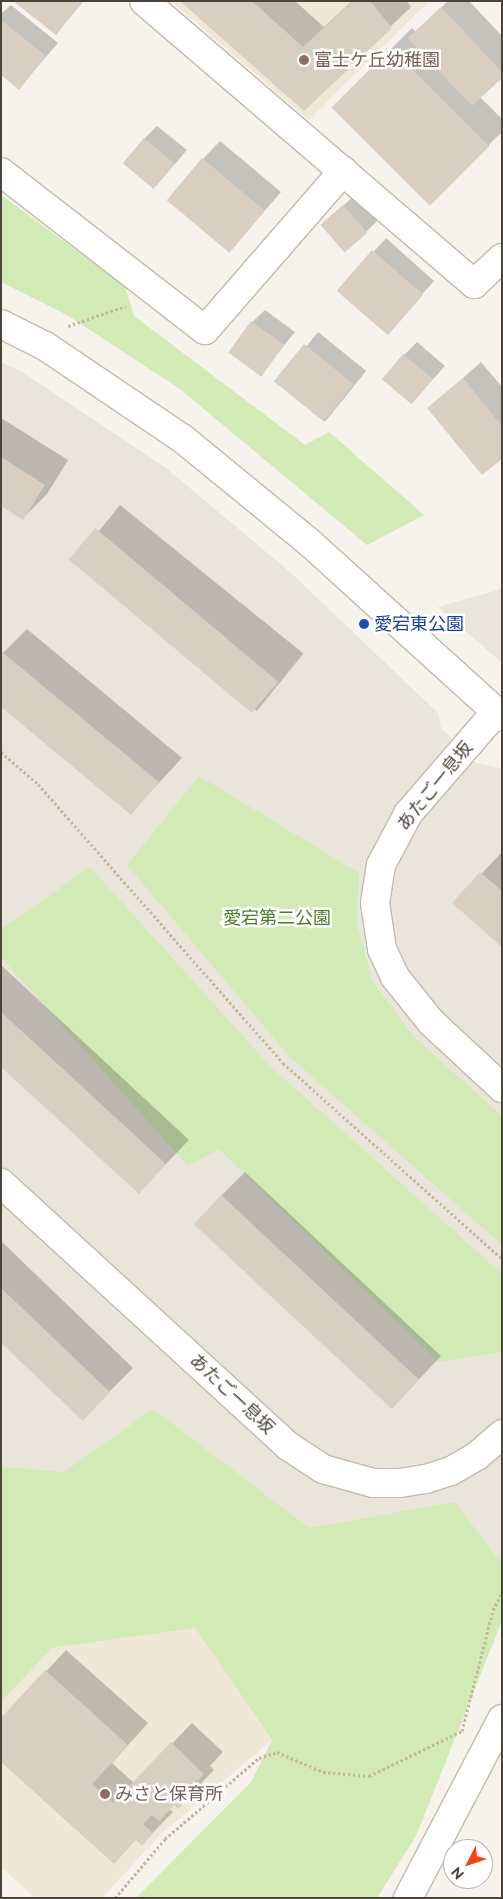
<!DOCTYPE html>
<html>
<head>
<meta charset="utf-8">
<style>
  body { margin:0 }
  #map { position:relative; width:503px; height:1899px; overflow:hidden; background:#f6f3ec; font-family:Raleway,"Noto Sans JP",sans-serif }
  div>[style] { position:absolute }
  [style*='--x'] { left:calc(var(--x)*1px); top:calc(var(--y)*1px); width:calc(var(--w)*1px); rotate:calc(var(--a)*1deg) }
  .residential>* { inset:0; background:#eae5da }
  .education>* { inset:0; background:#efe8d6 }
  .green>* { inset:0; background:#d2eab5 }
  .shadow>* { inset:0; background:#0003; transform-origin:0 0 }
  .building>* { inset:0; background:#d8cfc1; transform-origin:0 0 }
  .path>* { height:3px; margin-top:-1.5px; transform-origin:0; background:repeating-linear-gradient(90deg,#c4b79f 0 2.5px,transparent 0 5px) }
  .roads { filter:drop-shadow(1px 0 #c2bbae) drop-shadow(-1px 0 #c2bbae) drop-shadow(0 1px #c2bbae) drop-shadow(0 -1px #c2bbae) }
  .minor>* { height:28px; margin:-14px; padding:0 14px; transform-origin:14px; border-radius:14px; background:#fff }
  .dots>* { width:14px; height:14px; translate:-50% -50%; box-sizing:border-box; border:2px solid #fff; border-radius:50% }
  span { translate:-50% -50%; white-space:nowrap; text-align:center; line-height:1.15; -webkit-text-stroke:5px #fff; paint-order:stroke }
  .education-label { font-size:18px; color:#785e54 }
  .left { translate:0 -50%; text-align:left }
  .transit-label { font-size:18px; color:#164399 }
  .street-label { font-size:18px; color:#4b4439 }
  .park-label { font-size:18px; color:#4a7f2a }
  .frame { position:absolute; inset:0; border:2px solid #4b4439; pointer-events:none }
  .north { position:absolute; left:443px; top:1839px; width:50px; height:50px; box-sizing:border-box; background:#fff; border:1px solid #b7b4b0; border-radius:50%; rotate:229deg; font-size:14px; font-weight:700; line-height:20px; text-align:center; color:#4b4439 }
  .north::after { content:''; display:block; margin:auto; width:18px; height:22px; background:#fc3f1d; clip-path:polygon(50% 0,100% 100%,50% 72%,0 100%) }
</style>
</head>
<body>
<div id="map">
  <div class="residential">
    <div style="clip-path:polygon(1px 362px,24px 373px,166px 468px,290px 572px,439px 714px,441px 728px,476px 763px,502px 769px,502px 1562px,486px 1592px,1px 1478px)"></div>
    <div style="clip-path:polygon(502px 589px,502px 663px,438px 607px)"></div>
  </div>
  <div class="education">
    <div style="clip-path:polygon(171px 1px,429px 1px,309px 120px)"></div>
    <div style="clip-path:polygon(195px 1628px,272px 1740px,160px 1835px,102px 1898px,35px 1898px,1px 1867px,1px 1702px,52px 1648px)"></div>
  </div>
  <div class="green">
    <div style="clip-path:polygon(1px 195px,125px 286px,134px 316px,305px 445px,329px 432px,424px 515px,367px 545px,180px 389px,67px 315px,1px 282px)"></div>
    <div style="clip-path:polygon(199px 776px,359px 873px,357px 923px,372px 981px,413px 1036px,502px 1116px,502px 1245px,290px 1057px,127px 865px)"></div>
    <div style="clip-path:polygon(90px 867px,270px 1066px,502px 1274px,502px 1352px,439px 1362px,219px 1149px,188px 1166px,1px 957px,1px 929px)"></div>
    <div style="clip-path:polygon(153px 1409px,309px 1528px,455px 1502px,502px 1564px,502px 1621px,416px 1836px,377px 1898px,136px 1898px,251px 1782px,272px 1740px,195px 1628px,52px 1648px,1px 1702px,1px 1467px,64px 1472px)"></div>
  </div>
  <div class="shadow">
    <div style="clip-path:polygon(15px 1px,84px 1px,56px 34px)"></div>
    <div style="clip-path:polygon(182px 1px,295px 1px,324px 27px,352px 1px,407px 1px,411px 7px,304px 109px)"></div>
    <div style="clip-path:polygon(448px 1px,469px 1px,502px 36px,502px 77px,480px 97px,502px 119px,502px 132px,429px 204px,333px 107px,412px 28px,416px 32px)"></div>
    <div style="clip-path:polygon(11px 5px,58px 43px,19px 88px,1px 74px,1px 14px)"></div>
    <div style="clip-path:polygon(157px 126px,187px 150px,155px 187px,144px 139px)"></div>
    <div style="clip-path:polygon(220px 141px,281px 192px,230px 251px,203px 159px)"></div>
    <div style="clip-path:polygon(356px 194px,378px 220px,366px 232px,322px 225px)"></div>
    <div style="clip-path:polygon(386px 238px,434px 281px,399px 320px,339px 290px)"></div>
    <div style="clip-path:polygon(265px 310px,295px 332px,260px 375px,252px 322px)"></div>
    <div style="left:318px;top:332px;width:62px;height:65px;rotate:39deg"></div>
    <div style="clip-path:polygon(417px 342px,445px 366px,412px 403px,404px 355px)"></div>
    <div style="clip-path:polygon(481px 362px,502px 387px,502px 457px,429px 408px)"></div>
    <div style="clip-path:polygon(1px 418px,68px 460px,47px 494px,23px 518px,1px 504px)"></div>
    <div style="left:120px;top:505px;width:236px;height:74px;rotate:39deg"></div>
    <div style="clip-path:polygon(27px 629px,182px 758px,131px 813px,1px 705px,1px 655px)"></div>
    <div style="clip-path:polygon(502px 852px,502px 945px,454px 903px)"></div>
    <div style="clip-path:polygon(1px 965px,189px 1140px,139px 1192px,1px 1065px)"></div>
    <div style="clip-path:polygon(245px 1172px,441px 1356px,392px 1408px,221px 1196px)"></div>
    <div style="clip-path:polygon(1px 1241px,133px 1368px,106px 1395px,1px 1341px)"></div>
    <div style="clip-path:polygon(66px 1650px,148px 1723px,112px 1763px,134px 1783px,192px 1723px,223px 1752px,210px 1766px,214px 1770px,178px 1807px,174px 1804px,169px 1809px,173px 1812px,142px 1844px,1px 1720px)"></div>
  </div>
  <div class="building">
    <div style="clip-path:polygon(13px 1px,83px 1px,56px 35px)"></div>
    <div style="clip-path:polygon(180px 1px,252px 1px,303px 47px,353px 1px,370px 1px,392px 28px,304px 111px)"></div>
    <div style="clip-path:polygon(441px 7px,502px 72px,502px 78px,472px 106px,408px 38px)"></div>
    <div style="clip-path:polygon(1px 20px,46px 56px,19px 90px,1px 75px)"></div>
    <div style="left:391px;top:48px;width:139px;height:84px;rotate:45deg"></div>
    <div style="left:144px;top:138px;width:40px;height:33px;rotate:40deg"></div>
    <div style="left:202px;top:158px;width:82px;height:55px;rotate:40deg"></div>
    <div style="left:343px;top:205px;width:37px;height:30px;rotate:49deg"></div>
    <div style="left:372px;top:250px;width:68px;height:54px;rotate:41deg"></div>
    <div style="left:251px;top:321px;width:41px;height:39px;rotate:36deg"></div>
    <div style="left:304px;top:344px;width:64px;height:48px;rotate:39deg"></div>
    <div style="left:403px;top:354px;width:39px;height:33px;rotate:40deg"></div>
    <div style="clip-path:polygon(463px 378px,502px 426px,502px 459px,482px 475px,427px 408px)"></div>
    <div style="clip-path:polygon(1px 457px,45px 485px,23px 520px,1px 506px)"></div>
    <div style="left:95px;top:528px;width:239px;height:41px;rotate:40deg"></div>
    <div style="clip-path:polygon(2px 652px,159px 782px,131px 815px,1px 707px)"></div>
    <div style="clip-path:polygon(480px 872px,502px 891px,502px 947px,452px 903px)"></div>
    <div style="clip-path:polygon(1px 1012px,166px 1164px,139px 1194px,1px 1067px)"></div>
    <div style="left:221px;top:1195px;width:271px;height:40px;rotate:43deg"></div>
    <div style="clip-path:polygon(1px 1288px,110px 1392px,83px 1421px,1px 1343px)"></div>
    <div style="clip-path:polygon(45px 1670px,128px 1745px,92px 1784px,113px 1803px,171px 1742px,204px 1774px,191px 1787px,195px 1791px,178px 1809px,174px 1805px,159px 1821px,152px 1815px,143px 1824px,153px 1833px,142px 1846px,136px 1840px,114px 1864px,1px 1762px,1px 1718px)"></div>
  </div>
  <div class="path">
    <div style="--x:68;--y:326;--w:61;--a:-19"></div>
    <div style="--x:1;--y:752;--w:49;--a:40.9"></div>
    <div style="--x:38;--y:784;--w:371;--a:48.7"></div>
    <div style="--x:283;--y:1063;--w:294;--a:41.8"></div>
    <div style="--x:115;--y:1898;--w:77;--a:-49.7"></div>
    <div style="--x:165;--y:1839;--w:124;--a:-40.8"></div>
    <div style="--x:259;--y:1758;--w:19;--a:-18"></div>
    <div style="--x:277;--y:1752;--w:50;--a:23.5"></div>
    <div style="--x:323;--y:1772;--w:46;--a:5"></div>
    <div style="--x:369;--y:1776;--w:103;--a:-25.8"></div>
    <div style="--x:462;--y:1731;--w:125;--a:-75.6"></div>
    <div style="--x:493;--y:1610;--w:19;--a:-62"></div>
  </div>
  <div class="roads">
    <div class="minor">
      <div style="--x:144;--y:1;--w:435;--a:40.6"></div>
      <div style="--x:474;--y:284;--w:38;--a:-43"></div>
      <div style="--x:1;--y:172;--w:258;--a:37.8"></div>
      <div style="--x:205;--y:330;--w:211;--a:-49"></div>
      <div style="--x:1;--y:324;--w:49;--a:26.6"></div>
      <div style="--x:45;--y:346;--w:166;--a:34"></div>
      <div style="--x:183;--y:439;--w:164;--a:39.3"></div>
      <div style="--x:310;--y:543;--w:259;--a:42.2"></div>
      <div style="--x:496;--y:712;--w:135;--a:130.8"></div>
      <div style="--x:408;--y:814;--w:58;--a:117.9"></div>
      <div style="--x:381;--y:865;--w:38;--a:99"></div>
      <div style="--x:375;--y:903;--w:47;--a:81.3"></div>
      <div style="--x:382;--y:949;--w:31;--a:65"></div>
      <div style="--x:395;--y:977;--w:58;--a:51.3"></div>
      <div style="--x:431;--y:1022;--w:97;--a:42.9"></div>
      <div style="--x:1;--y:1183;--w:389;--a:42.5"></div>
      <div style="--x:288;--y:1446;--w:42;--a:33.3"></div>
      <div style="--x:323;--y:1469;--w:52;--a:15.6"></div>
      <div style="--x:373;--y:1483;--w:27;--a:0"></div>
      <div style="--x:400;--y:1483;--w:26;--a:-9"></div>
      <div style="--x:426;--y:1479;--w:26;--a:-18"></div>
      <div style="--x:451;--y:1471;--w:30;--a:-30"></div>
      <div style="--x:477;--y:1456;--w:33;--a:-41"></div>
      <div style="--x:408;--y:1898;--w:202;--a:-62.3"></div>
    </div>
  </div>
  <div class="dots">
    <div style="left:304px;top:60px;background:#8d6e63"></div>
    <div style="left:364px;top:624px;background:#1a4fb4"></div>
    <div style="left:105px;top:1794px;background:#8d6e63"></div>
  </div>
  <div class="education-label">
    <span class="left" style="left:314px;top:60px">富士ケ丘幼稚園</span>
    <span class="left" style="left:115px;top:1794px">みさと保育所</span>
  </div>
  <div class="transit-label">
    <span class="left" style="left:374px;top:624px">愛宕東公園</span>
  </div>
  <div class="street-label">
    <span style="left:435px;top:786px;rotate:-51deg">あたご一息坂</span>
    <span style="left:232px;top:1394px;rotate:43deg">あたご一息坂</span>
  </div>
  <div class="park-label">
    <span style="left:277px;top:918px">愛宕第二公園</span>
  </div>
  <div class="frame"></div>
  <div class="north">N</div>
</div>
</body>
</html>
